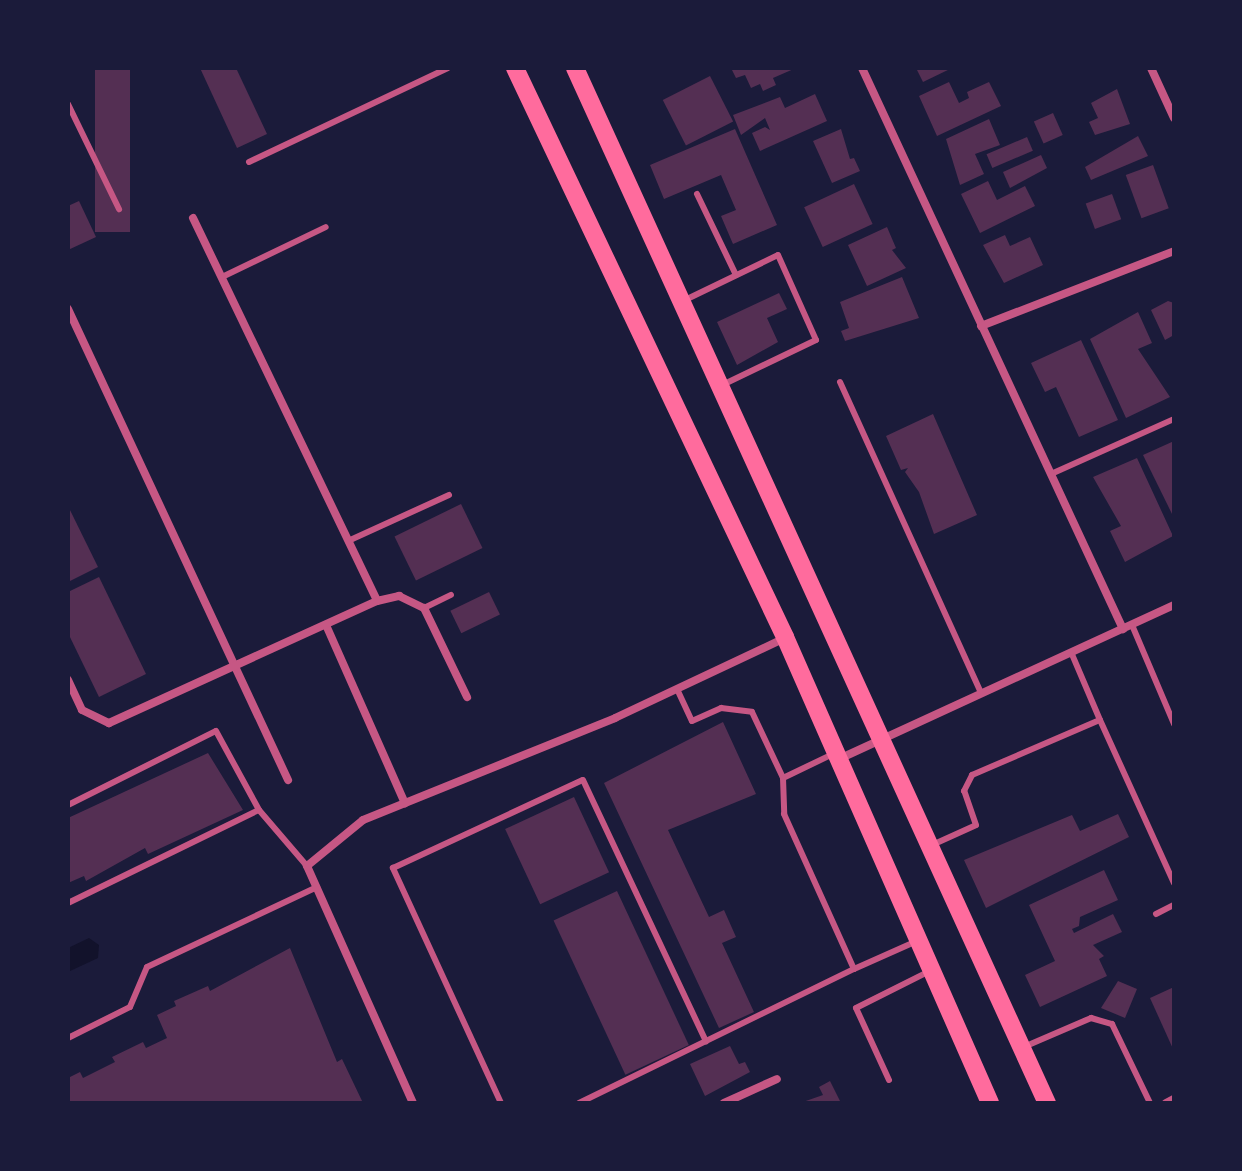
<!DOCTYPE html>
<html>
<head>
<meta charset="utf-8">
<style>
  body { margin:0 }
  #map { position:relative; width:1242px; height:1171px; overflow:hidden; background:#1b1b3a; font-family:"Alegreya Sans",sans-serif }
  div>[style] { position:absolute }
  [style*='--x'] { left:calc(var(--x)*1px); top:calc(var(--y)*1px); width:calc(var(--w)*1px); rotate:calc(var(--a)*1deg) }
  .water>* { inset:0; background:#12122b }
  .building>* { inset:0; background:#542f53; transform-origin:0 0 }
  .service>* { height:6px; margin:-3px; padding:0 3px; transform-origin:3px; border-radius:3px; background:#c65784 }
  .minor>* { height:8px; margin:-4px; padding:0 4px; transform-origin:4px; border-radius:4px; background:#c65784 }
  .primary>* { height:18px; margin:-9px; padding:0 9px; transform-origin:9px; border-radius:9px; background:#ff6b9d }
  span { translate:-50% -50%; white-space:nowrap; text-align:center; line-height:1.15; -webkit-text-stroke:7px #1b1b3a; paint-order:stroke }
  .frame { position:absolute; inset:0; border:70px solid #1b1b3a; pointer-events:none }
</style>
</head>
<body>
<div id="map">
  <div class="water">
    <div style="clip-path:polygon(89px 938px,99px 945px,98px 958px,68px 972px,68px 948px)"></div>
  </div>
  <div class="building">
    <div style="left:95px;top:68px;width:35px;height:164px"></div>
    <div style="clip-path:polygon(200px 68px,236px 68px,267px 134px,237px 148px)"></div>
    <div style="clip-path:polygon(731px 68px,796px 68px,773px 78px,776px 85px,763px 91px,760px 84px,751px 88px,745px 75px,736px 78px)"></div>
    <div style="clip-path:polygon(916px 68px,952px 68px,923px 82px)"></div>
    <div style="left:710px;top:76px;width:51px;height:53px;rotate:63deg"></div>
    <div style="clip-path:polygon(949px 82px,959px 103px,969px 98px,967px 92px,989px 82px,1001px 106px,937px 136px,919px 96px)"></div>
    <div style="clip-path:polygon(1117px 89px,1130px 124px,1095px 135px,1089px 122px,1098px 118px,1091px 103px)"></div>
    <div style="clip-path:polygon(815px 94px,827px 121px,760px 151px,752px 133px,765px 127px,770px 130px,765px 118px,741px 135px,733px 115px,780px 97px,785px 108px)"></div>
    <div style="left:1053px;top:113px;width:24px;height:21px;rotate:66deg"></div>
    <div style="clip-path:polygon(989px 119px,1000px 145px,975px 154px,984px 174px,960px 185px,946px 139px)"></div>
    <div style="clip-path:polygon(735px 129px,777px 225px,733px 244px,721px 216px,736px 210px,721px 175px,664px 199px,650px 165px)"></div>
    <div style="clip-path:polygon(841px 129px,850px 159px,854px 158px,860px 171px,832px 183px,813px 141px)"></div>
    <div style="clip-path:polygon(1138px 136px,1148px 156px,1091px 180px,1085px 167px)"></div>
    <div style="left:1027px;top:137px;width:15px;height:44px;rotate:67deg"></div>
    <div style="clip-path:polygon(1041px 155px,1047px 168px,1010px 188px,1003px 172px)"></div>
    <div style="left:1153px;top:165px;width:46px;height:29px;rotate:70deg"></div>
    <div style="clip-path:polygon(988px 181px,997px 200px,1025px 186px,1035px 206px,980px 233px,961px 194px)"></div>
    <div style="left:854px;top:184px;width:44px;height:55px;rotate:65deg"></div>
    <div style="left:1112px;top:194px;width:27px;height:28px;rotate:70deg"></div>
    <div style="clip-path:polygon(79px 201px,96px 237px,68px 250px,68px 206px)"></div>
    <div style="clip-path:polygon(887px 227px,896px 248px,892px 250px,906px 268px,867px 286px,848px 245px)"></div>
    <div style="clip-path:polygon(1005px 235px,1010px 246px,1030px 237px,1043px 265px,1004px 283px,983px 245px)"></div>
    <div style="clip-path:polygon(902px 277px,919px 318px,845px 341px,841px 331px,849px 328px,840px 302px)"></div>
    <div style="clip-path:polygon(779px 293px,787px 309px,767px 318px,778px 342px,737px 365px,717px 322px)"></div>
    <div style="clip-path:polygon(1168px 301px,1174px 303px,1174px 335px,1165px 340px,1151px 310px)"></div>
    <div style="clip-path:polygon(1138px 312px,1152px 343px,1138px 349px,1170px 397px,1126px 418px,1090px 339px)"></div>
    <div style="clip-path:polygon(1081px 340px,1118px 420px,1079px 437px,1056px 387px,1045px 392px,1031px 363px)"></div>
    <div style="clip-path:polygon(933px 414px,977px 515px,934px 534px,919px 492px,905px 472px,908px 468px,901px 470px,886px 436px)"></div>
    <div style="clip-path:polygon(1174px 441px,1174px 518px,1143px 455px)"></div>
    <div style="clip-path:polygon(1137px 458px,1173px 536px,1125px 562px,1110px 531px,1121px 526px,1093px 477px)"></div>
    <div style="left:461px;top:504px;width:49px;height:74px;rotate:64deg"></div>
    <div style="clip-path:polygon(68px 506px,98px 567px,68px 582px)"></div>
    <div style="clip-path:polygon(99px 577px,146px 674px,99px 697px,68px 633px,68px 592px)"></div>
    <div style="left:489px;top:592px;width:25px;height:43px;rotate:64deg"></div>
    <div style="clip-path:polygon(723px 722px,756px 794px,668px 830px,709px 917px,724px 910px,736px 937px,722px 943px,754px 1012px,719px 1028px,604px 783px)"></div>
    <div style="clip-path:polygon(208px 753px,243px 810px,148px 854px,145px 848px,86px 881px,84px 876px,68px 883px,68px 818px)"></div>
    <div style="left:574px;top:797px;width:83px;height:76px;rotate:65deg"></div>
    <div style="clip-path:polygon(1118px 814px,1129px 837px,986px 908px,964px 860px,1072px 815px,1080px 831px)"></div>
    <div style="clip-path:polygon(1104px 870px,1118px 900px,1080px 917px,1079px 926px,1072px 929px,1074px 933px,1113px 914px,1122px 932px,1093px 945px,1104px 956px,1099px 959px,1107px 976px,1040px 1007px,1025px 975px,1055px 961px,1029px 905px)"></div>
    <div style="left:617px;top:891px;width:170px;height:70px;rotate:65deg"></div>
    <div style="clip-path:polygon(290px 948px,337px 1062px,342px 1059px,363px 1103px,68px 1103px,68px 1078px,80px 1072px,83px 1078px,115px 1062px,112px 1057px,143px 1042px,146px 1048px,167px 1038px,157px 1015px,176px 1006px,174px 1001px,208px 986px,210px 991px)"></div>
    <div style="clip-path:polygon(1118px 981px,1137px 989px,1125px 1018px,1101px 1008px)"></div>
    <div style="clip-path:polygon(1174px 987px,1174px 1051px,1150px 998px)"></div>
    <div style="clip-path:polygon(730px 1046px,739px 1064px,745px 1062px,750px 1072px,705px 1096px,690px 1064px)"></div>
    <div style="clip-path:polygon(830px 1081px,841px 1103px,800px 1103px,823px 1095px,819px 1087px)"></div>
  </div>
  <div class="service">
    <div style="--x:68;--y:104;--w:117;--a:64.1"></div>
    <div style="--x:249;--y:162;--w:220;--a:-25.3"></div>
    <div style="--x:697;--y:194;--w:90;--a:64.3"></div>
    <div style="--x:222;--y:277;--w:115;--a:-25.7"></div>
    <div style="--x:685;--y:300;--w:103;--a:-25.8"></div>
    <div style="--x:778;--y:255;--w:93;--a:65.9"></div>
    <div style="--x:816;--y:340;--w:104;--a:154.4"></div>
    <div style="--x:840;--y:382;--w:341;--a:65.6"></div>
    <div style="--x:1051;--y:474;--w:135;--a:-24.1"></div>
    <div style="--x:348;--y:541;--w:111;--a:-24.5"></div>
    <div style="--x:424;--y:608;--w:30;--a:-26"></div>
    <div style="--x:1132;--y:625;--w:108;--a:67"></div>
    <div style="--x:677;--y:689;--w:35;--a:65"></div>
    <div style="--x:692;--y:721;--w:32;--a:-24"></div>
    <div style="--x:721;--y:708;--w:31;--a:7"></div>
    <div style="--x:752;--y:712;--w:73;--a:64.8"></div>
    <div style="--x:783;--y:778;--w:58;--a:-25.7"></div>
    <div style="--x:1100;--y:720;--w:179;--a:65.6"></div>
    <div style="--x:783;--y:778;--w:36;--a:88"></div>
    <div style="--x:784;--y:814;--w:170;--a:65.7"></div>
    <div style="--x:854;--y:969;--w:67;--a:-23.9"></div>
    <div style="--x:68;--y:805;--w:165;--a:-26.6"></div>
    <div style="--x:216;--y:731;--w:90;--a:61.4"></div>
    <div style="--x:932;--y:845;--w:48;--a:-24.4"></div>
    <div style="--x:976;--y:825;--w:36;--a:-109"></div>
    <div style="--x:964;--y:791;--w:18;--a:-63"></div>
    <div style="--x:972;--y:775;--w:139;--a:-23.3"></div>
    <div style="--x:1100;--y:720;--w:74;--a:-113.1"></div>
    <div style="--x:68;--y:903;--w:212;--a:-26"></div>
    <div style="--x:259;--y:810;--w:74;--a:49.4"></div>
    <div style="--x:1156;--y:914;--w:20;--a:-27"></div>
    <div style="--x:68;--y:1038;--w:69;--a:-26.6"></div>
    <div style="--x:130;--y:1007;--w:43;--a:-67"></div>
    <div style="--x:147;--y:967;--w:188;--a:-25.2"></div>
    <div style="--x:1026;--y:1046;--w:71;--a:-23.3"></div>
    <div style="--x:1091;--y:1018;--w:22;--a:16"></div>
    <div style="--x:1112;--y:1024;--w:88;--a:64.3"></div>
    <div style="--x:889;--y:1080;--w:79;--a:-114.6"></div>
    <div style="--x:856;--y:1008;--w:80;--a:-26.6"></div>
    <div style="--x:501;--y:1103;--w:259;--a:-114.7"></div>
    <div style="--x:393;--y:868;--w:209;--a:-24.9"></div>
    <div style="--x:583;--y:780;--w:289;--a:64.8"></div>
    <div style="--x:579;--y:1103;--w:306;--a:-26"></div>
  </div>
  <div class="minor">
    <div style="--x:862;--y:68;--w:619;--a:65.05"></div>
    <div style="--x:1151;--y:68;--w:55;--a:65.3"></div>
    <div style="--x:193;--y:218;--w:425;--a:64.3"></div>
    <div style="--x:68;--y:309;--w:520;--a:64.96"></div>
    <div style="--x:981;--y:326;--w:207;--a:-21.2"></div>
    <div style="--x:326;--y:625;--w:195;--a:66.1"></div>
    <div style="--x:68;--y:680;--w:33;--a:65"></div>
    <div style="--x:82;--y:710;--w:30;--a:26"></div>
    <div style="--x:109;--y:723;--w:294;--a:-24.5"></div>
    <div style="--x:377;--y:601;--w:23;--a:-13"></div>
    <div style="--x:399;--y:596;--w:28;--a:26"></div>
    <div style="--x:424;--y:608;--w:99;--a:64.2"></div>
    <div style="--x:839;--y:759;--w:369;--a:-24.7"></div>
    <div style="--x:413;--y:1103;--w:260;--a:-114.1"></div>
    <div style="--x:307;--y:866;--w:72;--a:-39.4"></div>
    <div style="--x:363;--y:820;--w:272;--a:-22"></div>
    <div style="--x:615;--y:718;--w:188;--a:-25.2"></div>
    <div style="--x:724;--y:1103;--w:58;--a:-24.4"></div>
    <div style="--x:1166;--y:1103;--w:9;--a:-27"></div>
  </div>
  <div class="primary">
    <div style="--x:515;--y:68;--w:630;--a:64.61"></div>
    <div style="--x:785;--y:637;--w:509;--a:66.25"></div>
    <div style="--x:575;--y:68;--w:1138;--a:65.49"></div>
  </div>
  <div class="frame"></div>
</div>
</body>
</html>
